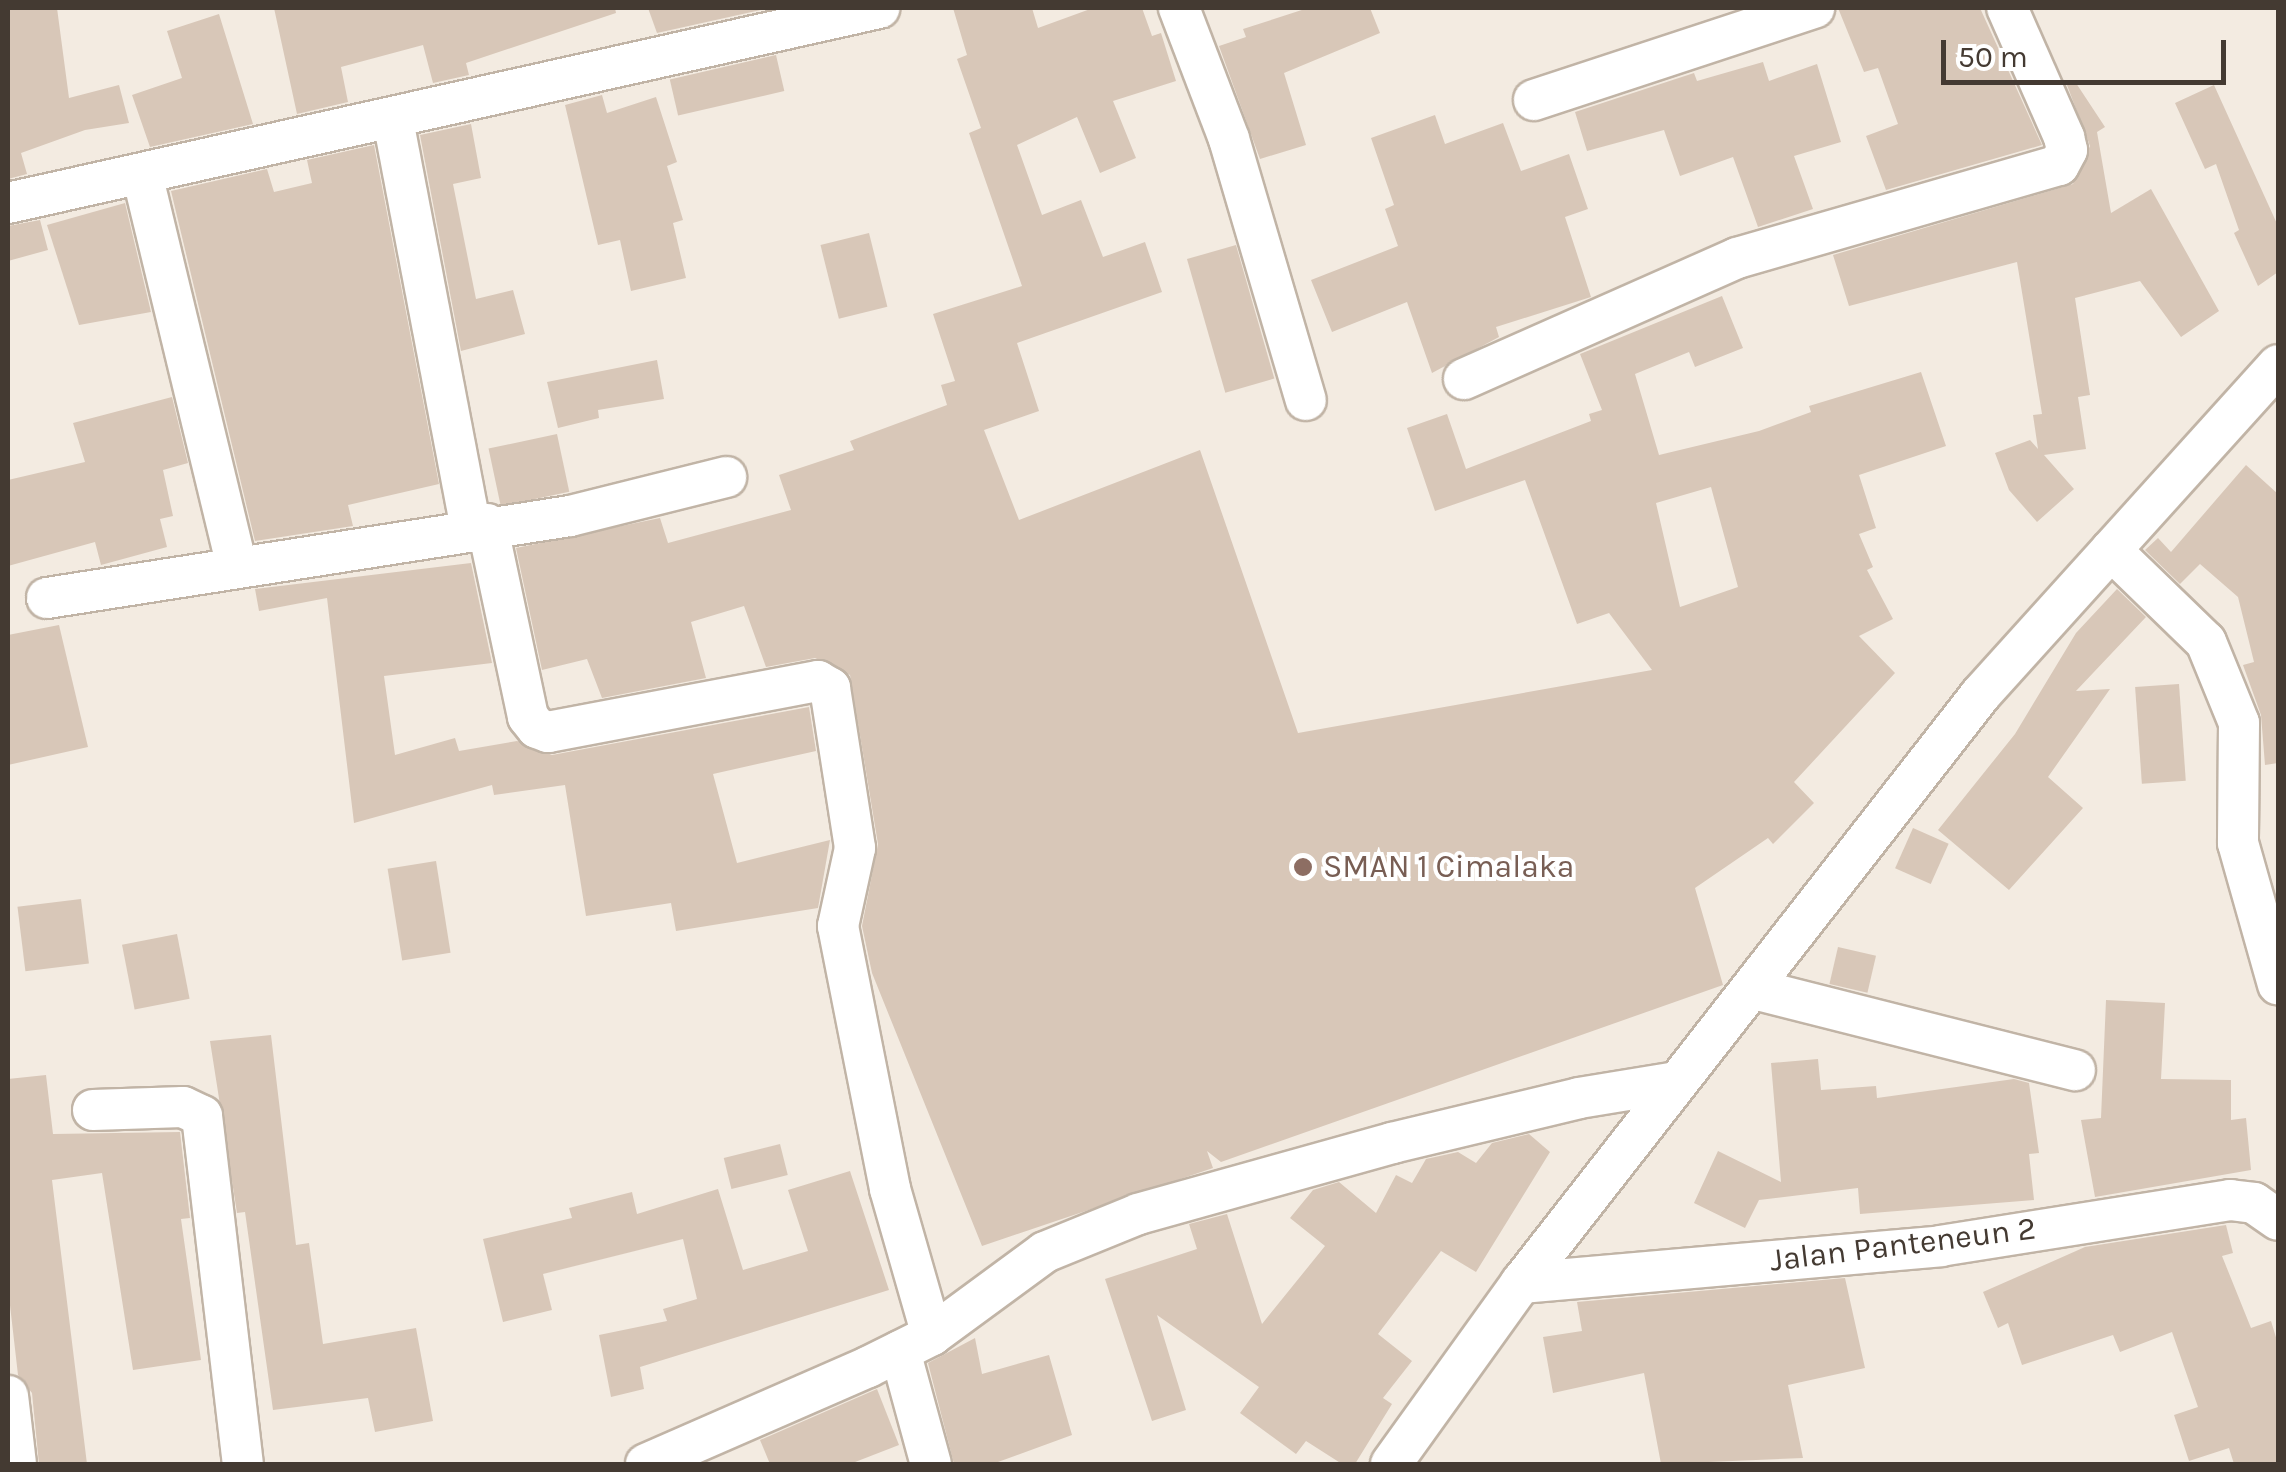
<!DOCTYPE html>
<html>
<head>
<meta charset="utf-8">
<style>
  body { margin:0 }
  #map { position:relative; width:2286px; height:1472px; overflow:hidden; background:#f3ebe1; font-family:Karla,sans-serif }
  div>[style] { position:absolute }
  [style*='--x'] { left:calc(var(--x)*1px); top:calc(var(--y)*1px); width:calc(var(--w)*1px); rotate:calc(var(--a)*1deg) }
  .building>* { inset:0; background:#d8c7b8; transform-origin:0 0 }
  .roads { filter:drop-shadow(2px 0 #c1b4a6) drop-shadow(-2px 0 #c1b4a6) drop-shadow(0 2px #c1b4a6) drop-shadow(0 -2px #c1b4a6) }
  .minor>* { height:40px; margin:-20px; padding:0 20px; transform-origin:20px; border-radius:20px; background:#fff }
  .dots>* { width:28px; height:28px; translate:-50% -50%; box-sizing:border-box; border:5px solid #fff; border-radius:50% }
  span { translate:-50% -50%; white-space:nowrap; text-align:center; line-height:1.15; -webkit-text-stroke:8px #fff; paint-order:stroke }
  .education-label { font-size:32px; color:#785e54 }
  .left { translate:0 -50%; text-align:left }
  .street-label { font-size:32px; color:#443a32 }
  .frame { position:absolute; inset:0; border:10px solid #443a32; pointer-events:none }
  .scale { position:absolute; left:1941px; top:40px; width:285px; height:45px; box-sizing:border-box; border:5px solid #443a32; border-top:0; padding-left:12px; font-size:30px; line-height:35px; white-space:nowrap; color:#443a32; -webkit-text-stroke:8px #fff; paint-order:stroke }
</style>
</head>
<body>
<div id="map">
  <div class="building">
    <div style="clip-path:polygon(8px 8px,57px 8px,69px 98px,119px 85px,129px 123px,85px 130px,21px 153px,27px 174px,8px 179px)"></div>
    <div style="clip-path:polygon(274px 8px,615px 8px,616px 13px,466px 63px,469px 75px,433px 83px,423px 45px,341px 67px,348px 102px,297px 114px)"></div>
    <div style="clip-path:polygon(648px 8px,764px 8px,765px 9px,657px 33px)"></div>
    <div style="clip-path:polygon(evenodd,953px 8px,1032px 8px,1038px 28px,1093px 8px,1142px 8px,1152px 36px,1161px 33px,1176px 81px,1113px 101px,1136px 158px,1100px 173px,1077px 117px,1017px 145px,1042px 215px,1081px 200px,1103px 257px,1145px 242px,1162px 292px,1017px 343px,1039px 411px,984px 430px,1019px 520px,1200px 450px,1298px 733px,1652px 670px,1609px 613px,1577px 624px,1525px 480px,1435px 511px,1407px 428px,1447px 414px,1466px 469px,1591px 421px,1589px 414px,1602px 410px,1580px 354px,1722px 296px,1743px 348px,1695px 367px,1689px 352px,1635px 374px,1659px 455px,1759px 431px,1811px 412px,1809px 406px,1921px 372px,1946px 446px,1859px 475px,1876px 528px,1859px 534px,1873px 567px,1867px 570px,1893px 619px,1859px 636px,1895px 673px,1794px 782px,1814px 803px,1773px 844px,1768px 838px,1695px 888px,1723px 985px,1221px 1162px,1207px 1151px,1213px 1168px,982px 1246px,872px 973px,862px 926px,878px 844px,850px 675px,815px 658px,766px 667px,744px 606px,691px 622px,706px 678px,602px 698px,587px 659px,542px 670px,516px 548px,660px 518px,668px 543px,791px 510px,779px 475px,854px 450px,850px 441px,947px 405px,941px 385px,955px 381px,933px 314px,1022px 286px,969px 133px,981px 128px,957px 59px,967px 55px,953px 8px,1711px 487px,1738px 587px,1680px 607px,1656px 503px,1711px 487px)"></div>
    <div style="clip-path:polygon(1308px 8px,1370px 8px,1380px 33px,1284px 73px,1306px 145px,1260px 159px,1219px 46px,1246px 37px,1243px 29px)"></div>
    <div style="clip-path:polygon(1838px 8px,1980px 8px,2042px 145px,1886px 190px,1866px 136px,1898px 124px,1878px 68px,1864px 72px)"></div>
    <div style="clip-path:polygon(219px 14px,253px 124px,150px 147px,132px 95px,182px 78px,167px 31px)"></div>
    <div style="left:776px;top:55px;width:37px;height:109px;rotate:77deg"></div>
    <div style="clip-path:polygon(1763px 62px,1769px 81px,1817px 64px,1841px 142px,1794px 156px,1813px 209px,1758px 227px,1733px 157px,1680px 176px,1664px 130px,1587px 151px,1575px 112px,1694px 73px,1697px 81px)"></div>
    <div style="clip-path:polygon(2074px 80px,2105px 127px,2097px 132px,2111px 213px,2151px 189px,2219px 311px,2181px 337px,2140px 281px,2075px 298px,2090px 395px,2078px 397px,2086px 449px,2044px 455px,2074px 489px,2037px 522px,2009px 490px,1995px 453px,2030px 440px,2038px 449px,2033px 415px,2042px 414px,2017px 262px,1849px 306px,1833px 255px,2073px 184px,2090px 146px,2067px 85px)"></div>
    <div style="clip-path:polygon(2214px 85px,2278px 226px,2278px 272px,2258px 286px,2234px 233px,2239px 230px,2216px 164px,2205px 169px,2175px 103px)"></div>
    <div style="clip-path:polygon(602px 95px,607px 113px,656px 97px,677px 162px,667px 166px,683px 220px,673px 223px,686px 278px,631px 291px,620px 240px,598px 245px,565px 105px)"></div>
    <div style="clip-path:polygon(1435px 115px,1445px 144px,1503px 123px,1521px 171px,1569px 154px,1588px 209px,1565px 217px,1591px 297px,1496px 327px,1499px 337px,1432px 373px,1407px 302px,1332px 332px,1311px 280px,1398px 246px,1385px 209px,1394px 205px,1371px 138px)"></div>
    <div style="clip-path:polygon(471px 124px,481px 178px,453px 184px,476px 299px,513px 290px,525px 334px,461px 351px,420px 135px)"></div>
    <div style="clip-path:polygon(374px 145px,439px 484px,348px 505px,353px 526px,255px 541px,171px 191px,267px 169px,274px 192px,312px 183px,307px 160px)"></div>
    <div style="clip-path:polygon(125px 203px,151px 312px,79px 325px,47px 225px)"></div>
    <div style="clip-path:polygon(40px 220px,48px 250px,8px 261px,8px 226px)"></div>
    <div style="left:869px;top:233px;width:76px;height:50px;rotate:76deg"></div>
    <div style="left:1236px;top:245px;width:139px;height:51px;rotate:74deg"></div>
    <div style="clip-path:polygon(657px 360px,664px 399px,598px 410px,599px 418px,558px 428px,547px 382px)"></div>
    <div style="clip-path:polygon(172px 397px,188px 463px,163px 470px,173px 516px,160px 519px,167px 547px,101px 565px,95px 542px,8px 566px,8px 480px,85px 462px,73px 423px)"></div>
    <div style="left:557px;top:434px;width:59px;height:70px;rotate:78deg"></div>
    <div style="clip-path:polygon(2246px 465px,2278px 494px,2278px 763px,2265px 765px,2261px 715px,2243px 665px,2254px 662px,2238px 597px,2200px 564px,2180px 584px,2145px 550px,2158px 538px,2171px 552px)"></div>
    <div style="clip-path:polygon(471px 563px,492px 663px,384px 676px,395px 755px,455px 738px,459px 751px,517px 741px,552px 755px,809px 707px,816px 751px,713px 774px,737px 863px,830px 840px,818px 908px,676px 931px,671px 903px,586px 916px,565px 785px,494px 795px,492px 785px,354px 823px,327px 598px,259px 611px,255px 589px)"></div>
    <div style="clip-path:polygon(2117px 589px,2146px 617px,2076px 691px,2110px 689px,2048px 777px,2083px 808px,2009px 890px,1938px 830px,2015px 734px,2076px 633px)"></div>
    <div style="clip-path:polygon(59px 625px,88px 747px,8px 765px,8px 635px)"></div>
    <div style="left:2179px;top:684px;width:97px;height:44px;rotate:86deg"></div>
    <div style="left:1913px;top:828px;width:39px;height:44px;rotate:24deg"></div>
    <div style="left:436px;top:861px;width:93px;height:49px;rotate:81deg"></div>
    <div style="left:81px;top:899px;width:65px;height:64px;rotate:83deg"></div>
    <div style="left:177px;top:934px;width:66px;height:56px;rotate:79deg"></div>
    <div style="left:1838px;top:947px;width:39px;height:38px;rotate:13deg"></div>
    <div style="clip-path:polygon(2106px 1000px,2165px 1003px,2161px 1079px,2231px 1080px,2231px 1120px,2246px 1118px,2251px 1170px,2095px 1197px,2081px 1120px,2101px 1118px)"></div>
    <div style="clip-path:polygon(271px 1035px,296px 1245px,309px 1243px,323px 1344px,416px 1328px,433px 1421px,375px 1432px,368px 1398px,273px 1410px,245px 1212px,237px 1213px,210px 1041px)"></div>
    <div style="clip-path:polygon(1818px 1059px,1821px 1090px,1876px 1086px,1877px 1098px,2014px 1079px,2029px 1083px,2039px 1153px,2029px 1154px,2034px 1200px,1860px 1214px,1858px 1188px,1759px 1200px,1745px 1228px,1694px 1203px,1718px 1151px,1781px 1182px,1771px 1063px)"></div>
    <div style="clip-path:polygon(46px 1075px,53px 1134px,180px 1132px,190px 1218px,181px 1219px,201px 1360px,133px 1370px,102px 1173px,52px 1180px,87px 1464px,39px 1464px,32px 1393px,18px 1375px,8px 1288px,8px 1079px)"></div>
    <div style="clip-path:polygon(1529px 1134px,1550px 1152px,1476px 1272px,1441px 1251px,1378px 1334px,1412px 1361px,1383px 1398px,1392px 1404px,1355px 1464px,1342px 1464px,1306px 1441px,1296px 1454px,1240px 1413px,1259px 1387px,1157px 1315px,1186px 1410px,1152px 1421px,1105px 1279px,1197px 1249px,1189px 1224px,1227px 1214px,1262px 1324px,1325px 1246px,1290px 1218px,1313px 1190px,1339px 1182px,1376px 1213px,1396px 1175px,1412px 1183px,1426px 1159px,1458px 1152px,1476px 1163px,1492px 1143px)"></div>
    <div style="left:780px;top:1144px;width:32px;height:58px;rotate:76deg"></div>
    <div style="clip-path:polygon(850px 1171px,889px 1290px,640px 1367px,644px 1389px,611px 1397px,599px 1335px,667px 1321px,663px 1309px,697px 1299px,683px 1239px,543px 1274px,552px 1310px,503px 1322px,483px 1239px,572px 1218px,569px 1208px,632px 1192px,637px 1214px,718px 1189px,743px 1270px,808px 1251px,788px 1190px)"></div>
    <div style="clip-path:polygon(2226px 1225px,2233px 1253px,2222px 1256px,2251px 1328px,2271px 1321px,2278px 1344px,2278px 1464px,2234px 1464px,2229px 1448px,2189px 1461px,2174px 1415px,2198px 1407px,2172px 1332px,2120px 1352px,2113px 1335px,2022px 1365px,2008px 1323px,1998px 1328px,1983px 1292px,2085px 1247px)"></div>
    <div style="clip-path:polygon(1845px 1278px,1865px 1368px,1788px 1385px,1803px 1458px,1661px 1464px,1644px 1373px,1553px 1393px,1543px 1337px,1582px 1331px,1577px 1302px)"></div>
    <div style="clip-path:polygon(975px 1338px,982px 1374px,1049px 1355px,1072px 1435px,998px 1462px,954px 1464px,928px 1363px)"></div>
    <div style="clip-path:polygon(877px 1389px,899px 1445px,850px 1464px,770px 1464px,760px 1440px)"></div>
  </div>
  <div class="roads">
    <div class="minor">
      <div style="--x:1179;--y:8;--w:140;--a:69.1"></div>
      <div style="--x:1229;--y:139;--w:272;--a:73.6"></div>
      <div style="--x:1534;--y:100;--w:295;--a:-18.2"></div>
      <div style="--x:393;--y:120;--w:414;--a:79.2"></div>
      <div style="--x:142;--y:174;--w:403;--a:76.4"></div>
      <div style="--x:8;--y:203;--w:893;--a:-12.62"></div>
      <div style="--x:1464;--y:379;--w:299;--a:-23.9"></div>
      <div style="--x:1737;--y:258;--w:335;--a:-16.1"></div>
      <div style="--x:2059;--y:165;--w:17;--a:-62"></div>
      <div style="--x:2067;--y:150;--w:13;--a:-103"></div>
      <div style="--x:2064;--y:137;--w:141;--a:-113.8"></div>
      <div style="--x:487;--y:524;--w:197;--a:78"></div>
      <div style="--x:528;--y:717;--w:14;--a:51"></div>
      <div style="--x:537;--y:728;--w:12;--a:20"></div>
      <div style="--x:548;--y:732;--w:275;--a:-10.7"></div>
      <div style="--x:818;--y:681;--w:14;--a:30"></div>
      <div style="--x:830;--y:688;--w:162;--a:81.1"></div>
      <div style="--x:855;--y:848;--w:80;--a:102.3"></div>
      <div style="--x:838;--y:926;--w:268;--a:78.8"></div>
      <div style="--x:890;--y:1189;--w:152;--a:74"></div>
      <div style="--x:2111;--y:550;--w:132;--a:44.1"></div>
      <div style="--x:2206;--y:642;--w:87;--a:67.8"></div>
      <div style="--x:2239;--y:723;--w:120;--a:90.5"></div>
      <div style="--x:2238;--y:843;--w:147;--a:74.2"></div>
      <div style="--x:47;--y:598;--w:529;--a:-8.91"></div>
      <div style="--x:570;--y:516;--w:161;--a:-14"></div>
      <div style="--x:1754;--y:989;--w:331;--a:14.2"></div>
      <div style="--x:93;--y:1110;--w:90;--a:-1.9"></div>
      <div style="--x:183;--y:1107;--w:21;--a:25"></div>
      <div style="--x:202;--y:1116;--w:350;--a:83.3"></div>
      <div style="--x:1521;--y:1283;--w:421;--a:-5"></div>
      <div style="--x:1940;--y:1246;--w:294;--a:-9"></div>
      <div style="--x:2230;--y:1200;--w:24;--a:7"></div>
      <div style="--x:2254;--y:1203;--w:29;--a:35"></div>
      <div style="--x:900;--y:1351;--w:117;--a:74.7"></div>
      <div style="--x:8;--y:1396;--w:68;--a:83.3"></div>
      <div style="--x:646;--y:1464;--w:242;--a:-23.6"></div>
      <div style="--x:868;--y:1367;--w:72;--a:-26.6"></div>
      <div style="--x:932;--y:1335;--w:140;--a:-36.3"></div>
      <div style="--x:1045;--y:1252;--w:100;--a:-22.2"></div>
      <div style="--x:1138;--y:1214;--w:264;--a:-15.6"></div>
      <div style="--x:1392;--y:1143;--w:192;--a:-13.5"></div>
      <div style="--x:1579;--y:1098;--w:99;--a:-9.3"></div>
      <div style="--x:1391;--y:1464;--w:223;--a:-54.3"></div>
      <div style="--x:1521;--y:1283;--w:747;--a:-52.01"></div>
      <div style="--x:1981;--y:694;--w:443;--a:-47.9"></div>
    </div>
  </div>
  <div class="dots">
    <div style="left:1303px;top:867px;background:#8d6e63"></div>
  </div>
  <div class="education-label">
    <span class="left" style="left:1323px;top:867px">SMAN 1 Cimalaka</span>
  </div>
  <div class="street-label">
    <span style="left:1903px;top:1245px;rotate:-7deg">Jalan Panteneun 2</span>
  </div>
  <div class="frame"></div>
  <div class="scale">50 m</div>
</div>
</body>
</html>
